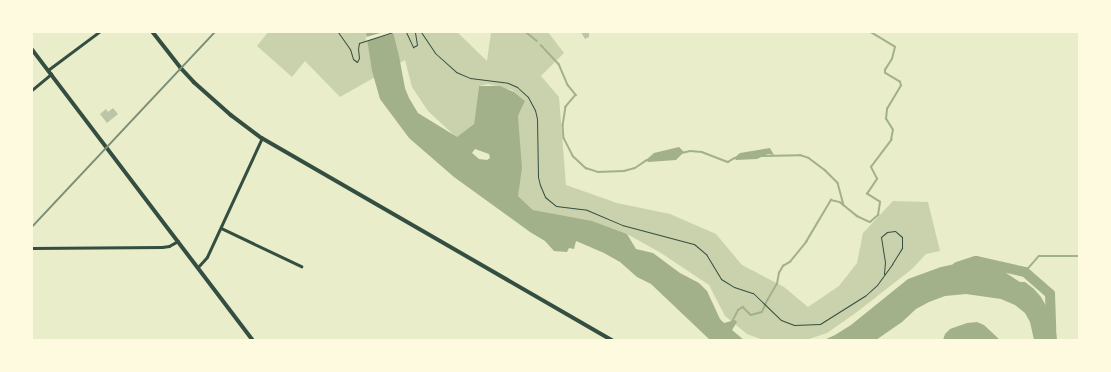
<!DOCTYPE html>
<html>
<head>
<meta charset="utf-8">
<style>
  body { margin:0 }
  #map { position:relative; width:1111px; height:372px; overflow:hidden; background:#e9edc9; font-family:Helvetica,sans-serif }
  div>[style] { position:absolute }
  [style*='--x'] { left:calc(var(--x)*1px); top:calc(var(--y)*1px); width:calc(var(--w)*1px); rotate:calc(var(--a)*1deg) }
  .green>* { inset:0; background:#cad2ad }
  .water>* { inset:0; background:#a3b18a }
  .pier>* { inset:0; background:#e9edc9 }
  .stream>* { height:1.5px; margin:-0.75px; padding:0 0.75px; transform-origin:0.75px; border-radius:0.75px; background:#a3b18a }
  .river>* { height:10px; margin:-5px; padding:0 5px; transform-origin:5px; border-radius:5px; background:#a3b18a }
  .building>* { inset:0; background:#bcc5a7 }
  .path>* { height:1px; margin:-0.5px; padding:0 0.5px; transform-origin:0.5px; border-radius:0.5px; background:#344e41 }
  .minor>* { height:2.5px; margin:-1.25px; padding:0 1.25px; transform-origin:1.25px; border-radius:1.25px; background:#344e41 }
  .secondary>* { height:3.5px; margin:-1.75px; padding:0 1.75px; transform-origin:1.75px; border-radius:1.75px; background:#344e41 }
  .primary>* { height:3.5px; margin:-1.75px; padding:0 1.75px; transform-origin:1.75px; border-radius:1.75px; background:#344e41 }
  .rail>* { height:1.5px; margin:-0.75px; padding:0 0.75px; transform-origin:0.75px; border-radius:0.75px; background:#7c8e77 }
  span { translate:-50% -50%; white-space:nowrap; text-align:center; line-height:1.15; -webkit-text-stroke:4px #fefae0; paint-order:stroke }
  .frame { position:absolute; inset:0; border:33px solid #fefae0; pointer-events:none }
</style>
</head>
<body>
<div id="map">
  <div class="green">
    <div style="clip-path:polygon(268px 32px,457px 32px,487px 61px,491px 32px,548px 32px,564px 53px,541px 76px,559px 97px,566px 185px,617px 203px,670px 214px,716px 234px,742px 265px,784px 287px,808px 307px,839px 286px,857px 263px,863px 233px,893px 201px,928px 202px,940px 251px,926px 254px,912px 269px,857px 312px,827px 333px,806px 340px,763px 340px,747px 334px,725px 316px,709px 285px,661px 253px,627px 234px,581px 220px,533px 210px,518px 196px,518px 116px,525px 101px,512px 90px,488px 84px,479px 86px,474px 124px,457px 138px,428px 111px,412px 87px,405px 60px,340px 97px,305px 61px,292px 77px,257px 46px)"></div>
  </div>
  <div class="water">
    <div style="clip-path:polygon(evenodd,366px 32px,393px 32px,399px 56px,405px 88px,409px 98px,418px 113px,457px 137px,474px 124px,479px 86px,500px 86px,514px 92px,525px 101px,518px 116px,522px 168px,518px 196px,533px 210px,592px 221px,627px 234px,636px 249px,653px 253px,680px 273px,699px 283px,707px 291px,720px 319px,724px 323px,735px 320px,737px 322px,732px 330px,744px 340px,710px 340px,651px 284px,637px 277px,620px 262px,604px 253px,576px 241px,574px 249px,569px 248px,567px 252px,554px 251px,545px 241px,530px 232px,454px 177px,409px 138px,380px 99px,372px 71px,366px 32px,475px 149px,489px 154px,490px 158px,487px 160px,479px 159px,472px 153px,475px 149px)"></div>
    <div style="clip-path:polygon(679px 147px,684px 152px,676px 160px,648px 162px,646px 160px,654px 153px)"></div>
    <div style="clip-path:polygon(770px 148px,774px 155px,768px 154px,757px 159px,736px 160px,734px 158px,740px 153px)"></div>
    <div style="clip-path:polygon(964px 262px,986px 265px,1003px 271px,1020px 282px,1025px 282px,1034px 289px,1041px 297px,1049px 311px,1056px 329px,1057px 340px,1034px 340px,1030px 322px,1025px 313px,1015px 305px,1001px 299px,966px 294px,945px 296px,929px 302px,916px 309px,902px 322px,876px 340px,824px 340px,835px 335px,851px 325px,908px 279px,941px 267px)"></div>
    <div style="clip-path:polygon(977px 322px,984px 325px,1000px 340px,943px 340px,945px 334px,950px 329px,967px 323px)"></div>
  </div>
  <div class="pier">
    <div style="clip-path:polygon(384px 32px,395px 33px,366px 41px,366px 37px)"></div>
  </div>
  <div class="stream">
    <div style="--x:526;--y:32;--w:14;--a:39"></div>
    <div style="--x:541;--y:45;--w:26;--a:47"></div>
    <div style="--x:559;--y:64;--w:23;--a:67"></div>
    <div style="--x:568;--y:85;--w:13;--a:51"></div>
    <div style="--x:576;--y:95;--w:16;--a:130"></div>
    <div style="--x:566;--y:107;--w:18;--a:99"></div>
    <div style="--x:563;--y:125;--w:13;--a:86"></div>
    <div style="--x:564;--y:138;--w:20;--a:63"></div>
    <div style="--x:573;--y:156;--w:18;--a:43"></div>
    <div style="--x:586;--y:168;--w:13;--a:18"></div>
    <div style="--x:598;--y:172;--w:26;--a:-2"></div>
    <div style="--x:624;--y:171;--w:11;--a:-15"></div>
    <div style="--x:635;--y:168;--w:14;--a:-34"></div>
    <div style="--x:682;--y:153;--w:8;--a:-14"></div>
    <div style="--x:690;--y:151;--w:12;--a:5"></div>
    <div style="--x:702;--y:152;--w:28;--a:21"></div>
    <div style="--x:728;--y:162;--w:8;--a:-30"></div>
    <div style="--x:761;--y:156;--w:39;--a:-1"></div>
    <div style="--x:800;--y:155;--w:9;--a:18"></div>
    <div style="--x:809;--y:158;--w:21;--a:37"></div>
    <div style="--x:826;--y:171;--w:17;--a:45"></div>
    <div style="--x:838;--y:183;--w:23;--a:75"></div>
    <div style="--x:1025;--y:272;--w:21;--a:-49"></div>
    <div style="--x:1039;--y:256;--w:40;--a:0"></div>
    <div style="--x:732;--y:322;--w:13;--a:-63"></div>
    <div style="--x:738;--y:310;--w:6;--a:-31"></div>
    <div style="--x:743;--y:307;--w:11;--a:45"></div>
    <div style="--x:751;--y:315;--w:11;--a:-15"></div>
    <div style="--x:762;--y:312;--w:12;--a:-66"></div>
    <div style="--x:767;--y:301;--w:20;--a:-60"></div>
    <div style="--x:777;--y:284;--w:11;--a:-80"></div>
    <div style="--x:779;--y:273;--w:8;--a:-60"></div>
    <div style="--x:783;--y:266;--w:8;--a:-30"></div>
    <div style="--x:790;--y:262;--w:26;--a:-51"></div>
    <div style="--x:806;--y:242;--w:49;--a:-59.2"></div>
    <div style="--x:831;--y:200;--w:9;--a:13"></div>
    <div style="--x:840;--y:202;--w:22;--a:39"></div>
    <div style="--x:857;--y:216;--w:14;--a:25"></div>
    <div style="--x:870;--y:222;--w:11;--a:-41"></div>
    <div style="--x:878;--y:215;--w:13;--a:-81"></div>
    <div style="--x:880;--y:202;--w:15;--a:-148"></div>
    <div style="--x:867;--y:194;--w:18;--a:-56"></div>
    <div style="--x:877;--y:179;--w:13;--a:-117"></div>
    <div style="--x:871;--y:167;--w:34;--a:-53"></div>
    <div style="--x:891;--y:140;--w:10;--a:-79"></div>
    <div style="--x:893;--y:130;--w:13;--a:-122"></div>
    <div style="--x:886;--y:119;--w:10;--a:-84"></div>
    <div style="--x:887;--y:109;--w:27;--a:-59"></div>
    <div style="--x:901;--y:86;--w:4;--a:-104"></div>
    <div style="--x:900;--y:82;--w:17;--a:-149"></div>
    <div style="--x:885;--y:73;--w:3;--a:-90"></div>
    <div style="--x:885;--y:70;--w:13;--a:-58"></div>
    <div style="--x:892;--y:59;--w:12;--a:-76"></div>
    <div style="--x:895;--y:47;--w:29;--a:-149"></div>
  </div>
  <div class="river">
    <div style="--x:957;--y:267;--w:20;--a:-18"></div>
    <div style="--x:976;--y:261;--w:50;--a:12.7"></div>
    <div style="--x:1025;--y:272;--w:33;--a:41"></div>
    <div style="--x:1050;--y:294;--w:35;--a:88"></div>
    <div style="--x:1051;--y:329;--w:12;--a:110"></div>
  </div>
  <div class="building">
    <div style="clip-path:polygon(581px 32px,589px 32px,589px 37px,585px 39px)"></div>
    <div style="clip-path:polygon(113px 108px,118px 114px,107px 123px,100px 114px,106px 109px,108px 112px)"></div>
  </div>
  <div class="path">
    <div style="--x:338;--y:32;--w:21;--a:55"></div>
    <div style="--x:350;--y:49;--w:10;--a:73"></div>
    <div style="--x:353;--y:59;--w:5;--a:37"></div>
    <div style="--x:357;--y:62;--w:4;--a:-63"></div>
    <div style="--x:359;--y:58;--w:9;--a:-96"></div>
    <div style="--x:358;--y:49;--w:6;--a:-81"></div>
    <div style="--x:359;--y:43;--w:35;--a:-18"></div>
    <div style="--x:406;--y:32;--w:17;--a:65"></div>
    <div style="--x:413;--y:47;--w:4;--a:-27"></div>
    <div style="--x:417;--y:45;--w:13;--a:-99"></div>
    <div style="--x:421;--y:32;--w:25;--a:56"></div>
    <div style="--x:435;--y:53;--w:28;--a:42"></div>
    <div style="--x:456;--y:72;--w:15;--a:23"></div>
    <div style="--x:470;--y:78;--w:38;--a:7"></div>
    <div style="--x:508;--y:83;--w:10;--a:24"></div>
    <div style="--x:517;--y:87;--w:15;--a:42"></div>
    <div style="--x:528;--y:97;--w:15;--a:62"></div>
    <div style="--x:535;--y:110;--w:9;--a:77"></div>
    <div style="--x:537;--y:119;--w:58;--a:89"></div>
    <div style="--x:538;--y:177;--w:8;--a:76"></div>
    <div style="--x:540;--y:185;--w:13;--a:67"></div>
    <div style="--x:545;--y:197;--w:14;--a:39"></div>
    <div style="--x:556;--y:206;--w:31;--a:7"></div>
    <div style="--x:587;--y:210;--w:38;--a:23"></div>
    <div style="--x:622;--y:225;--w:74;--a:14.8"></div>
    <div style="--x:694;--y:244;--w:16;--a:40"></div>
    <div style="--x:706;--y:254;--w:29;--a:59"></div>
    <div style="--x:721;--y:279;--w:15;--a:32"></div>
    <div style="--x:734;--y:287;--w:20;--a:18"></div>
    <div style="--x:753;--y:293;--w:39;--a:44"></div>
    <div style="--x:781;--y:320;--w:14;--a:21"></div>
    <div style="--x:794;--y:325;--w:26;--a:-2"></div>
    <div style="--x:820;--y:324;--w:54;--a:-32.2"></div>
    <div style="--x:866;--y:295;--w:15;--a:-42"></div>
    <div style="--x:877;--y:285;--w:26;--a:-54"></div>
    <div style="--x:892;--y:264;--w:19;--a:-58"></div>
    <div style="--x:902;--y:248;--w:11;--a:-90"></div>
    <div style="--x:902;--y:237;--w:9;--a:-139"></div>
    <div style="--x:895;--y:231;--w:8;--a:173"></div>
    <div style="--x:887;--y:232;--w:8;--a:140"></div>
    <div style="--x:881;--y:237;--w:25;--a:81"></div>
    <div style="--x:885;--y:262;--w:12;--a:95"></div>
  </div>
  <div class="minor">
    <div style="--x:48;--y:70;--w:64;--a:-36.7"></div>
    <div style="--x:32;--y:90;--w:25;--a:-40"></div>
    <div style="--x:221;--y:228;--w:89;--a:25.4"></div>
    <div style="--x:32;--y:248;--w:130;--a:-0.4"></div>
    <div style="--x:162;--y:247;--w:7;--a:-8"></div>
    <div style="--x:169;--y:246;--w:10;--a:-29"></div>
    <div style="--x:198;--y:267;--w:13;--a:-48"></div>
    <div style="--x:207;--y:257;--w:131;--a:-65.2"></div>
  </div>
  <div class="secondary">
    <div style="--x:153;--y:32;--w:46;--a:52.1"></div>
    <div style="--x:181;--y:68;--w:19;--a:47"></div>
    <div style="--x:194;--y:82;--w:50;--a:41.7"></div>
    <div style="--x:231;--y:115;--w:39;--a:37"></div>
    <div style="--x:262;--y:138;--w:404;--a:30"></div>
  </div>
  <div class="primary">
    <div style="--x:32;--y:49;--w:365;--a:52.8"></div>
  </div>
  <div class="rail">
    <div style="--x:32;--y:227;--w:267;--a:-46.8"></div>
  </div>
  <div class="frame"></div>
</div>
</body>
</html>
